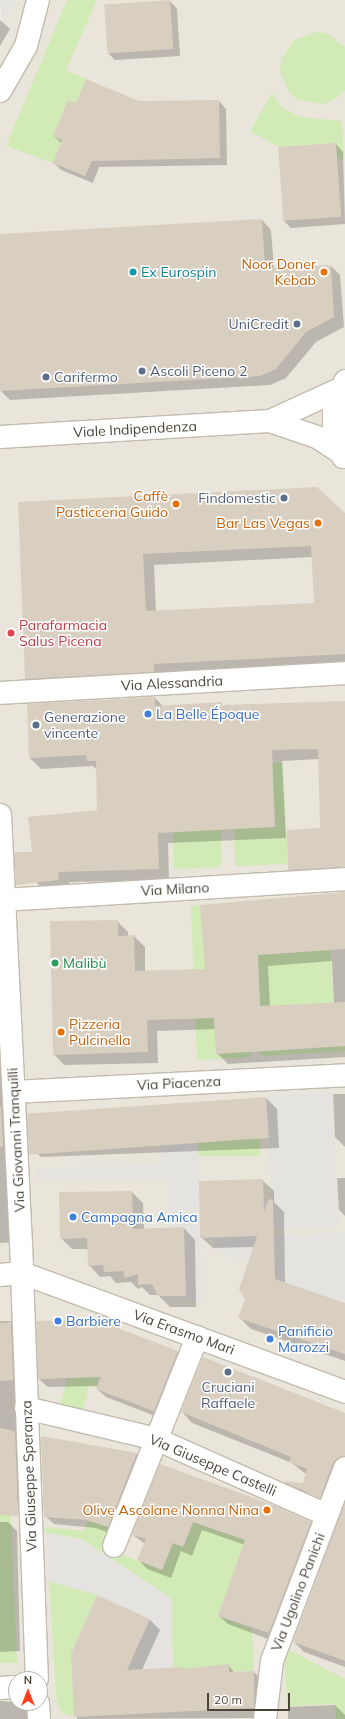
<!DOCTYPE html>
<html>
<head>
<meta charset="utf-8">
<style>
  body { margin:0 }
  #map { position:relative; width:345px; height:1719px; overflow:hidden; background:#f6f3ec; font-family:Mulish,sans-serif }
  div>[style] { position:absolute }
  [style*='--x'] { left:calc(var(--x)*1px); top:calc(var(--y)*1px); width:calc(var(--w)*1px); rotate:calc(var(--a)*1deg) }
  .residential>* { inset:0; background:#eae5da }
  .green>* { inset:0; background:#d2eab5; transform-origin:0 0 }
  .parking>* { inset:0; background:#e5e3e0; transform-origin:0 0 }
  .shadow>* { inset:0; background:#0003 }
  .building>* { inset:0; background:#d8cfc1; transform-origin:0 0 }
  .roads { filter:drop-shadow(1px 0 #c2bbae) drop-shadow(-1px 0 #c2bbae) drop-shadow(0 1px #c2bbae) drop-shadow(0 -1px #c2bbae) }
  .minor>* { height:22px; margin:-11px; padding:0 11px; transform-origin:11px; border-radius:11px; background:#fff }
  .dots>* { width:11px; height:11px; translate:-50% -50%; box-sizing:border-box; border:2px solid #fff; border-radius:50% }
  span { translate:-50% -50%; white-space:nowrap; text-align:center; line-height:1.15; -webkit-text-stroke:3px #fff; paint-order:stroke }
  .food-label { font-size:14px; color:#c56008 }
  .right { translate:-100% -50%; text-align:right }
  .left { translate:0 -50%; text-align:left }
  .culture-label { font-size:14px; color:#0d838f }
  .service-label { font-size:14px; color:#4e5e75 }
  .street-label { font-size:14px; color:#4b4439 }
  .health-label { font-size:14px; color:#be3a42 }
  .shop-label { font-size:14px; color:#366cbe }
  .leisure-label { font-size:14px; color:#27864d }
  .north { position:absolute; left:8px; top:1671px; width:40px; height:40px; box-sizing:border-box; background:#fff; border:1px solid #b7b4b0; border-radius:50%; rotate:0deg; font-size:11px; font-weight:700; line-height:16px; text-align:center; color:#4b4439 }
  .north::after { content:''; display:block; margin:auto; width:14px; height:18px; background:#fc3f1d; clip-path:polygon(50% 0,100% 100%,50% 72%,0 100%) }
  .scale { position:absolute; left:207px; top:1693px; width:83px; height:18px; box-sizing:border-box; border:2px solid #4b4439; border-top:0; padding-left:5px; font-size:12px; line-height:14px; white-space:nowrap; color:#4b4439; -webkit-text-stroke:3px #fff; paint-order:stroke }
</style>
</head>
<body>
<div id="map">
  <div class="residential">
    <div style="clip-path:polygon(evenodd,17px 0,345px 0,345px 1719px,0 1719px,0 21px,15px 8px,17px 0,16px 1679px,40px 1679px,40px 1703px,16px 1703px,16px 1679px)"></div>
  </div>
  <div class="green">
    <div style="clip-path:polygon(67px 0,97px 0,66px 70px,86px 79px,76px 103px,68px 100px,53px 136px,62px 140px,53px 163px,6px 146px)"></div>
    <div style="clip-path:polygon(316px 32px,328px 34px,345px 47px,345px 90px,334px 100px,323px 104px,299px 100px,290px 94px,280px 72px,281px 60px,294px 40px)"></div>
    <div style="clip-path:polygon(272px 93px,282px 107px,299px 117px,342px 121px,344px 159px,337px 159px,336px 143px,278px 147px,250px 131px)"></div>
    <div style="clip-path:polygon(262px 762px,283px 763px,288px 864px,235px 866px,234px 829px,275px 827px,273px 776px,221px 830px,221px 867px,174px 869px,171px 766px)"></div>
    <div style="clip-path:polygon(200px 905px,204px 959px,313px 951px,328px 910px,336px 1046px,345px 1046px,345px 1051px,261px 1056px,261px 1051px,314px 1049px,312px 1004px,260px 1006px,259px 981px,250px 1057px,197px 1060px,191px 906px)"></div>
    <div style="left:260px;top:1138px;width:18px;height:62px;rotate:90deg"></div>
    <div style="clip-path:polygon(87px 1319px,105px 1324px,97px 1387px,89px 1386px,82px 1413px,60px 1408px,67px 1378px,89px 1377px)"></div>
    <div style="clip-path:polygon(0 1491px,10px 1497px,17px 1663px,0 1663px)"></div>
    <div style="clip-path:polygon(198px 1510px,293px 1557px,234px 1572px,218px 1616px,252px 1628px,254px 1671px,182px 1672px,182px 1667px,173px 1667px,171px 1598px,81px 1539px,46px 1533px,46px 1527px,84px 1531px,88px 1520px,114px 1529px,108px 1549px,162px 1570px,173px 1543px,184px 1547px)"></div>
    <div style="clip-path:polygon(49px 1581px,97px 1595px,71px 1654px,74px 1717px,62px 1713px,57px 1705px)"></div>
    <div style="clip-path:polygon(291px 1651px,345px 1679px,345px 1719px,336px 1719px,335px 1704px,287px 1706px,285px 1660px)"></div>
  </div>
  <div class="parking">
    <div style="clip-path:polygon(0 0,17px 0,15px 8px,1px 19px)"></div>
    <div style="left:332px;top:1093px;width:133px;height:66px;rotate:87deg"></div>
    <div style="clip-path:polygon(159px 1142px,198px 1142px,202px 1306px,185px 1296px,184px 1228px,169px 1228px,168px 1178px,37px 1181px,37px 1168px,159px 1165px)"></div>
    <div style="clip-path:polygon(345px 1233px,345px 1303px,275px 1279px,275px 1269px,214px 1251px,213px 1238px)"></div>
    <div style="clip-path:polygon(46px 1533px,81px 1539px,171px 1598px,173px 1667px,138px 1670px,129px 1666px,150px 1619px,97px 1595px,49px 1581px)"></div>
  </div>
  <div class="shadow">
    <div style="clip-path:polygon(170px 1px,177px 9px,180px 56px,115px 60px,108px 53px,105px 5px)"></div>
    <div style="clip-path:polygon(0 20px,10px 29px,0 46px)"></div>
    <div style="clip-path:polygon(219px 101px,226px 109px,227px 165px,99px 167px,93px 183px,61px 170px,54px 163px,62px 144px,54px 136px,76px 105px)"></div>
    <div style="clip-path:polygon(336px 144px,343px 152px,345px 224px,291px 228px,283px 220px)"></div>
    <div style="clip-path:polygon(262px 220px,271px 230px,274px 269px,331px 266px,340px 275px,344px 327px,316px 342px,286px 378px,270px 385px,10px 400px,0 390px,0 235px)"></div>
    <div style="clip-path:polygon(evenodd,19px 503px,345px 515px,345px 665px,37px 690px,26px 679px,19px 503px,312px 557px,315px 604px,156px 612px,154px 565px,312px 557px)"></div>
    <div style="clip-path:polygon(155px 698px,164px 707px,345px 702px,345px 878px,300px 880px,289px 870px,321px 829px,319px 759px,282px 761px,286px 838px,168px 843px,169px 880px,69px 882px,70px 890px,47px 893px,36px 882px,98px 811px,97px 770px,93px 766px,41px 769px,30px 758px)"></div>
    <div style="clip-path:polygon(evenodd,345px 910px,345px 1057px,228px 1064px,217px 1053px,216px 1029px,157px 1031px,158px 1063px,64px 1065px,54px 1054px,117px 921px,128px 932px,128px 936px,134px 936px,145px 947px,145px 971px,206px 970px,345px 910px,332px 961px,334px 1003px,270px 1007px,268px 966px,332px 961px)"></div>
    <div style="clip-path:polygon(0 933px,16px 1242px,0 1243px)"></div>
    <div style="clip-path:polygon(333px 1094px,345px 1094px,345px 1147px,335px 1137px)"></div>
    <div style="clip-path:polygon(266px 1098px,277px 1109px,279px 1148px,41px 1157px,29px 1146px)"></div>
    <div style="clip-path:polygon(337px 1178px,345px 1178px,345px 1216px,339px 1210px)"></div>
    <div style="clip-path:polygon(262px 1180px,274px 1191px,274px 1202px,284px 1212px,285px 1283px,345px 1304px,345px 1361px,251px 1329px,240px 1318px,246px 1299px,254px 1247px,213px 1248px,201px 1237px)"></div>
    <div style="clip-path:polygon(132px 1192px,143px 1203px,144px 1230px,184px 1228px,195px 1240px,196px 1307px,170px 1307px,158px 1295px,150px 1295px,142px 1287px,138px 1289px,131px 1282px,116px 1283px,110px 1276px,100px 1277px,89px 1265px,88px 1249px,72px 1249px,61px 1238px)"></div>
    <div style="clip-path:polygon(0 1321px,11px 1321px,19px 1329px,26px 1508px,0 1494px)"></div>
    <div style="clip-path:polygon(178px 1352px,186px 1360px,163px 1419px,106px 1397px,97px 1389px,99px 1386px,48px 1387px,39px 1379px)"></div>
    <div style="clip-path:polygon(evenodd,182px 1412px,345px 1414px,345px 1474px,331px 1508px,294px 1492px,285px 1483px,304px 1485px,307px 1475px,292px 1463px,192px 1423px,182px 1412px,306px 1493px,311px 1493px,325px 1499px,324px 1501px,306px 1493px)"></div>
    <div style="clip-path:polygon(42px 1437px,137px 1454px,146px 1463px,117px 1536px,96px 1528px,54px 1524px,44px 1515px)"></div>
    <div style="clip-path:polygon(161px 1465px,311px 1523px,320px 1531px,276px 1642px,228px 1624px,219px 1616px,245px 1545px,202px 1530px,192px 1556px,181px 1551px,171px 1578px,147px 1569px,139px 1560px,145px 1544px,133px 1535px)"></div>
    <div style="clip-path:polygon(345px 1502px,345px 1667px,304px 1652px,294px 1642px)"></div>
    <div style="clip-path:polygon(0 1522px,8px 1522px,17px 1531px,20px 1651px,0 1652px)"></div>
    <div style="clip-path:polygon(150px 1620px,160px 1630px,142px 1670px,182px 1668px,184px 1670px,228px 1665px,235px 1673px,254px 1672px,264px 1682px,264px 1718px,77px 1719px,72px 1654px)"></div>
    <div style="clip-path:polygon(0 1701px,28px 1703px,37px 1719px,0 1719px)"></div>
    <div style="clip-path:polygon(335px 1705px,345px 1715px,345px 1719px,288px 1719px,288px 1707px)"></div>
  </div>
  <div class="building">
    <div style="left:170px;top:0;width:49px;height:66px;rotate:86deg"></div>
    <div style="clip-path:polygon(86px 79px,139px 101px,219px 100px,220px 158px,92px 161px,85px 176px,53px 163px,62px 140px,53px 136px,68px 100px,76px 103px)"></div>
    <div style="left:336px;top:143px;width:74px;height:58px;rotate:86deg"></div>
    <div style="clip-path:polygon(262px 219px,265px 268px,331px 265px,334px 317px,306px 332px,276px 369px,260px 376px,0 391px,0 234px)"></div>
    <div style="clip-path:polygon(evenodd,317px 487px,345px 513px,345px 654px,154px 664px,154px 672px,25px 679px,18px 502px,317px 487px,311px 546px,314px 603px,146px 611px,143px 554px,311px 546px)"></div>
    <div style="clip-path:polygon(155px 697px,155px 706px,222px 702px,222px 705px,345px 701px,345px 867px,288px 870px,287px 830px,320px 828px,318px 749px,272px 750px,275px 827px,158px 833px,159px 869px,58px 872px,59px 880px,16px 885px,14px 852px,32px 852px,28px 817px,97px 810px,96px 761px,87px 761px,86px 755px,29px 758px,27px 704px)"></div>
    <div style="clip-path:polygon(345px 892px,345px 949px,258px 955px,260px 1006px,345px 1002px,345px 1046px,216px 1054px,214px 1018px,147px 1020px,148px 1052px,53px 1055px,50px 921px,118px 920px,118px 936px,134px 935px,135px 971px,205px 969px,200px 905px)"></div>
    <div style="left:266px;top:1097px;width:41px;height:240px;rotate:86deg"></div>
    <div style="clip-path:polygon(0 1106px,1px 1106px,3px 1147px,0 1147px)"></div>
    <div style="clip-path:polygon(263px 1179px,264px 1211px,269px 1199px,273px 1200px,275px 1279px,345px 1303px,345px 1354px,238px 1318px,245px 1299px,239px 1289px,257px 1236px,200px 1238px,199px 1181px)"></div>
    <div style="clip-path:polygon(132px 1191px,133px 1229px,184px 1227px,186px 1296px,158px 1296px,152px 1284px,138px 1285px,138px 1274px,125px 1278px,123px 1271px,104px 1272px,103px 1265px,88px 1266px,87px 1238px,60px 1239px,59px 1192px)"></div>
    <div style="clip-path:polygon(94px 1319px,178px 1351px,154px 1411px,96px 1389px,101px 1377px,38px 1379px,36px 1321px)"></div>
    <div style="clip-path:polygon(11px 1322px,13px 1380px,0 1381px,0 1323px)"></div>
    <div style="clip-path:polygon(203px 1357px,345px 1413px,345px 1456px,337px 1458px,333px 1463px,320px 1498px,282px 1481px,303px 1483px,307px 1469px,289px 1462px,291px 1457px,181px 1412px)"></div>
    <div style="clip-path:polygon(0 1428px,15px 1431px,18px 1516px,0 1515px)"></div>
    <div style="clip-path:polygon(41px 1436px,137px 1453px,108px 1527px,86px 1520px,44px 1517px)"></div>
    <div style="clip-path:polygon(160px 1464px,273px 1505px,311px 1522px,269px 1633px,218px 1616px,245px 1540px,193px 1522px,183px 1547px,173px 1543px,162px 1570px,137px 1560px,146px 1539px,132px 1535px)"></div>
    <div style="clip-path:polygon(345px 1503px,345px 1661px,293px 1642px)"></div>
    <div style="clip-path:polygon(97px 1595px,150px 1619px,127px 1670px,182px 1667px,182px 1669px,229px 1664px,229px 1672px,254px 1671px,254px 1708px,74px 1717px,71px 1654px)"></div>
  </div>
  <div class="roads">
    <div class="minor">
      <div style="--x:0;--y:91;--w:52;--a:-60"></div>
      <div style="--x:26;--y:46;--w:48;--a:-75.4"></div>
      <div style="--x:270;--y:421;--w:77;--a:-24.6"></div>
      <div style="--x:0;--y:437;--w:270;--a:-3.4"></div>
      <div style="--x:270;--y:421;--w:50;--a:18.8"></div>
      <div style="--x:317;--y:437;--w:27;--a:33"></div>
      <div style="--x:343;--y:457;--w:28;--a:-109"></div>
      <div style="--x:334;--y:431;--w:21;--a:-90"></div>
      <div style="--x:334;--y:410;--w:31;--a:-69"></div>
      <div style="--x:0;--y:693;--w:346;--a:-3.3"></div>
      <div style="--x:0;--y:815;--w:459;--a:87.2"></div>
      <div style="--x:22;--y:1273;--w:406;--a:87.9"></div>
      <div style="--x:4;--y:900;--w:342;--a:-3.5"></div>
      <div style="--x:14;--y:1092;--w:331;--a:-2.9"></div>
      <div style="--x:0;--y:1275;--w:22;--a:-5"></div>
      <div style="--x:22;--y:1273;--w:344;--a:20.2"></div>
      <div style="--x:26;--y:1408;--w:134;--a:13.4"></div>
      <div style="--x:156;--y:1439;--w:187;--a:24"></div>
      <div style="--x:114;--y:1546;--w:225;--a:-68.3"></div>
      <div style="--x:0;--y:1688;--w:16;--a:-4"></div>
      <div style="--x:38;--y:1703;--w:16;--a:86"></div>
      <div style="--x:265;--y:1719;--w:58;--a:-83.1"></div>
      <div style="--x:272;--y:1661;--w:206;--a:-69.3"></div>
    </div>
  </div>
  <div class="dots">
    <div style="left:133px;top:272px;background:#0f9aa8"></div>
    <div style="left:324px;top:272px;background:#e8710a"></div>
    <div style="left:297px;top:324px;background:#5c6f8a"></div>
    <div style="left:142px;top:371px;background:#5c6f8a"></div>
    <div style="left:46px;top:377px;background:#5c6f8a"></div>
    <div style="left:284px;top:498px;background:#5c6f8a"></div>
    <div style="left:176px;top:504px;background:#e8710a"></div>
    <div style="left:318px;top:523px;background:#e8710a"></div>
    <div style="left:11px;top:633px;background:#e0444e"></div>
    <div style="left:148px;top:714px;background:#3f7fe0"></div>
    <div style="left:36px;top:725px;background:#5c6f8a"></div>
    <div style="left:55px;top:963px;background:#2e9e5b"></div>
    <div style="left:61px;top:1032px;background:#e8710a"></div>
    <div style="left:73px;top:1217px;background:#3f7fe0"></div>
    <div style="left:58px;top:1321px;background:#3f7fe0"></div>
    <div style="left:270px;top:1339px;background:#3f7fe0"></div>
    <div style="left:228px;top:1372px;background:#5c6f8a"></div>
    <div style="left:267px;top:1510px;background:#e8710a"></div>
  </div>
  <div class="food-label">
    <span class="right" style="left:316px;top:272px">Noor Doner<br>Kebab</span>
    <span class="right" style="left:168px;top:504px">Caffè<br>Pasticceria Guido</span>
    <span class="right" style="left:310px;top:523px">Bar Las Vegas</span>
    <span class="left" style="left:69px;top:1032px">Pizzeria<br>Pulcinella</span>
    <span class="right" style="left:259px;top:1510px">Olive Ascolane Nonna Nina</span>
  </div>
  <div class="culture-label">
    <span class="left" style="left:141px;top:272px">Ex Eurospin</span>
  </div>
  <div class="service-label">
    <span class="right" style="left:289px;top:324px">UniCredit</span>
    <span class="left" style="left:150px;top:371px">Ascoli Piceno 2</span>
    <span class="left" style="left:54px;top:377px">Carifermo</span>
    <span class="right" style="left:276px;top:498px">Findomestic</span>
    <span class="left" style="left:44px;top:725px">Generazione<br>vincente</span>
    <span style="left:228px;top:1395px">Cruciani<br>Raffaele</span>
  </div>
  <div class="street-label">
    <span style="left:135px;top:429px;rotate:-3deg">Viale Indipendenza</span>
    <span style="left:172px;top:683px;rotate:-3deg">Via Alessandria</span>
    <span style="left:175px;top:889px;rotate:-3deg">Via Milano</span>
    <span style="left:179px;top:1083px;rotate:-3deg">Via Piacenza</span>
    <span style="left:16px;top:1140px;rotate:-93deg">Via Giovanni Tranquilli</span>
    <span style="left:184px;top:1332px;rotate:20deg">Via Erasmo Mari</span>
    <span style="left:213px;top:1465px;rotate:23deg">Via Giuseppe Castelli</span>
    <span style="left:29px;top:1476px;rotate:-92deg">Via Giuseppe Speranza</span>
    <span style="left:298px;top:1592px;rotate:-69deg">Via Ugolino Panichi</span>
  </div>
  <div class="health-label">
    <span class="left" style="left:19px;top:633px">Parafarmacia<br>Salus Picena</span>
  </div>
  <div class="shop-label">
    <span class="left" style="left:156px;top:714px">La Belle Époque</span>
    <span class="left" style="left:81px;top:1217px">Campagna Amica</span>
    <span class="left" style="left:66px;top:1321px">Barbiere</span>
    <span class="left" style="left:278px;top:1339px">Panificio<br>Marozzi</span>
  </div>
  <div class="leisure-label">
    <span class="left" style="left:63px;top:963px">Malibù</span>
  </div>
  <div class="north">N</div>
  <div class="scale">20 m</div>
</div>
</body>
</html>
